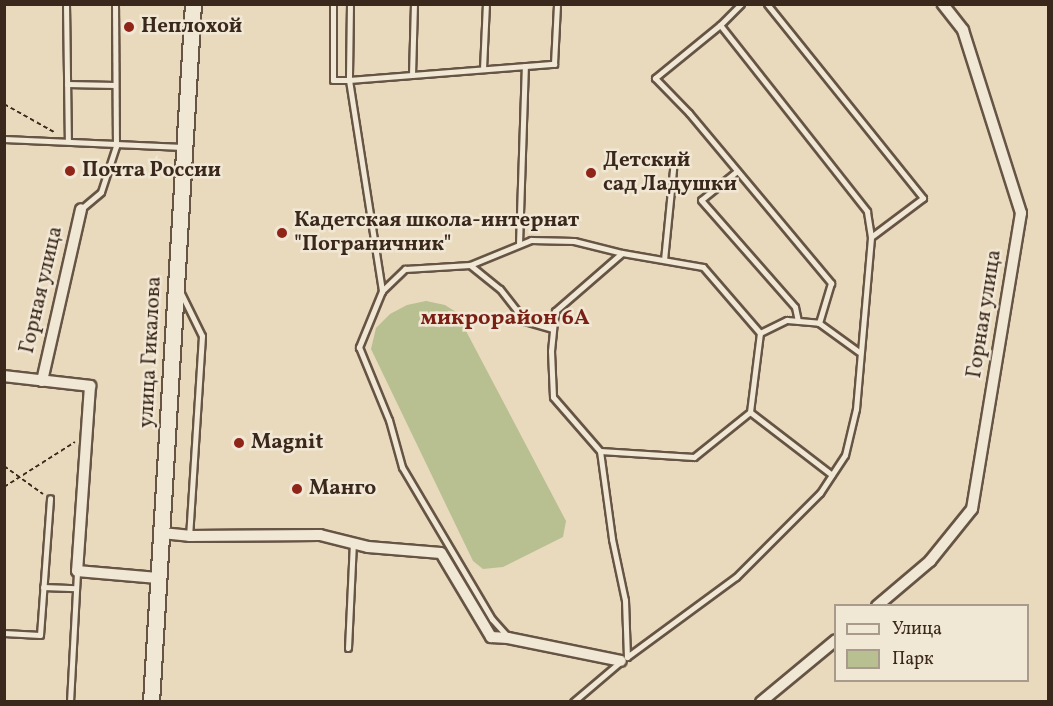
<!DOCTYPE html>
<html>
<head>
<meta charset="utf-8">
<style>
  body { margin:0 }
  #map { position:relative; width:1053px; height:706px; overflow:hidden; background:#e9dabe; font-family:Vollkorn,serif }
  div>[style] { position:absolute }
  [style*='--x'] { left:calc(var(--x)*1px); top:calc(var(--y)*1px); width:calc(var(--w)*1px); rotate:calc(var(--a)*1deg) }
  .green>* { inset:0; background:#b8bf91 }
  .path>* { height:2px; margin-top:-1px; transform-origin:0; background:repeating-linear-gradient(90deg,#3b281c 0 4.5px,transparent 0 7.5px) }
  .roads { filter:drop-shadow(2px 0 #665444) drop-shadow(-2px 0 #665444) drop-shadow(0 2px #665444) drop-shadow(0 -2px #665444) }
  .service>* { height:5px; margin:-2.5px; padding:0 2.5px; transform-origin:2.5px; border-radius:2.5px; background:#f1e7d5 }
  .minor>* { height:10px; margin:-5px; padding:0 5px; transform-origin:5px; border-radius:5px; background:#f1e7d5 }
  .secondary>* { height:15px; margin:-7.5px; padding:0 7.5px; transform-origin:7.5px; border-radius:7.5px; background:#f1e7d5 }
  .dots>* { width:16px; height:16px; translate:-50% -50%; box-sizing:border-box; border:3px solid #f1e7d5; border-radius:50% }
  span { translate:-50% -50%; white-space:nowrap; text-align:center; line-height:1.15; -webkit-text-stroke:5px #f1e7d5; paint-order:stroke }
  .poi-label { font-size:21px; color:#3b281c; font-weight:700 }
  .left { translate:0 -50%; text-align:left }
  .street-label { font-size:21px; color:#3b281c }
  .neighbourhood-label { font-size:22px; color:#7a1f14; font-weight:700 }
  .frame { position:absolute; inset:0; border:6px solid #3b281c; pointer-events:none }
  .legend { position:absolute; left:834px; top:604px; width:195px; height:78px; box-sizing:border-box; background:#f1e7d5; border:2px solid #a89b8b; margin:0; padding:8px 10px; list-style:none; font-size:18px; color:#3b281c }
  .legend li { display:flex; align-items:center; gap:12px; height:30px }
  .legend b { width:30px; border:2px solid #a89b8b }
</style>
</head>
<body>
<div id="map">
  <div class="green">
    <div style="clip-path:polygon(426px 301px,445px 305px,456px 312px,566px 521px,563px 537px,503px 567px,483px 569px,473px 561px,371px 349px,376px 328px,390px 314px,407px 305px)"></div>
  </div>
  <div class="path">
    <div style="--x:4;--y:104;--w:57;--a:29.2"></div>
    <div style="--x:4;--y:466;--w:48;--a:35.7"></div>
    <div style="--x:4;--y:487;--w:84;--a:-32.4"></div>
  </div>
  <div class="roads">
    <div class="service">
      <div style="--x:66;--y:4;--w:137;--a:89.2"></div>
      <div style="--x:333;--y:4;--w:76;--a:90"></div>
      <div style="--x:333;--y:80;--w:16;--a:0"></div>
      <div style="--x:349;--y:80;--w:214;--a:81.1"></div>
      <div style="--x:382;--y:291;--w:61;--a:112.3"></div>
      <div style="--x:359;--y:347;--w:79;--a:67.7"></div>
      <div style="--x:389;--y:420;--w:49;--a:74.5"></div>
      <div style="--x:402;--y:467;--w:177;--a:59.4"></div>
      <div style="--x:492;--y:619;--w:24;--a:48"></div>
      <div style="--x:350;--y:4;--w:76;--a:90.8"></div>
      <div style="--x:349;--y:80;--w:206;--a:-4.5"></div>
      <div style="--x:554;--y:64;--w:60;--a:-87.1"></div>
      <div style="--x:741;--y:4;--w:30;--a:135"></div>
      <div style="--x:720;--y:25;--w:84;--a:140.8"></div>
      <div style="--x:655;--y:78;--w:49;--a:45.8"></div>
      <div style="--x:689;--y:113;--w:222;--a:50.1"></div>
      <div style="--x:831;--y:283;--w:42;--a:106.7"></div>
      <div style="--x:767;--y:4;--w:249;--a:51.2"></div>
      <div style="--x:923;--y:198;--w:65;--a:143.1"></div>
      <div style="--x:483;--y:69;--w:65;--a:-87.4"></div>
      <div style="--x:412;--y:75;--w:71;--a:-88.4"></div>
      <div style="--x:67;--y:84;--w:48;--a:1.2"></div>
      <div style="--x:4;--y:139;--w:179;--a:2.6"></div>
      <div style="--x:737;--y:171;--w:46;--a:141.1"></div>
      <div style="--x:701;--y:200;--w:142;--a:48.7"></div>
      <div style="--x:795;--y:307;--w:14;--a:78"></div>
      <div style="--x:81;--y:209;--w:26;--a:-40"></div>
      <div style="--x:101;--y:192;--w:48;--a:-71.9"></div>
      <div style="--x:116;--y:146;--w:142;--a:-90.4"></div>
      <div style="--x:519;--y:244;--w:178;--a:-88.1"></div>
      <div style="--x:664;--y:260;--w:100;--a:-84.3"></div>
      <div style="--x:470;--y:265;--w:66;--a:-22.3"></div>
      <div style="--x:531;--y:240;--w:43;--a:1.3"></div>
      <div style="--x:574;--y:241;--w:49;--a:14"></div>
      <div style="--x:180;--y:291;--w:50;--a:63.9"></div>
      <div style="--x:202;--y:336;--w:200;--a:93.7"></div>
      <div style="--x:382;--y:291;--w:32;--a:-44"></div>
      <div style="--x:405;--y:269;--w:65;--a:-3.5"></div>
      <div style="--x:470;--y:265;--w:38;--a:39"></div>
      <div style="--x:500;--y:289;--w:41;--a:52"></div>
      <div style="--x:525;--y:321;--w:29;--a:16"></div>
      <div style="--x:760;--y:333;--w:30;--a:-26"></div>
      <div style="--x:787;--y:320;--w:32;--a:5"></div>
      <div style="--x:819;--y:323;--w:49;--a:35.9"></div>
      <div style="--x:750;--y:412;--w:103;--a:37.5"></div>
      <div style="--x:600;--y:451;--w:94;--a:3.7"></div>
      <div style="--x:694;--y:457;--w:72;--a:-38.8"></div>
      <div style="--x:750;--y:412;--w:80;--a:-82.8"></div>
      <div style="--x:760;--y:333;--w:87;--a:-130.8"></div>
      <div style="--x:703;--y:267;--w:82;--a:-170.2"></div>
      <div style="--x:622;--y:253;--w:89;--a:139.1"></div>
      <div style="--x:555;--y:311;--w:40;--a:95.7"></div>
      <div style="--x:551;--y:351;--w:46;--a:87.5"></div>
      <div style="--x:553;--y:397;--w:72;--a:49"></div>
      <div style="--x:600;--y:451;--w:89;--a:82.2"></div>
      <div style="--x:612;--y:539;--w:62;--a:78"></div>
      <div style="--x:625;--y:600;--w:57;--a:88"></div>
      <div style="--x:43;--y:587;--w:33;--a:2"></div>
      <div style="--x:4;--y:633;--w:36;--a:3"></div>
      <div style="--x:40;--y:635;--w:137;--a:-85.8"></div>
      <div style="--x:348;--y:648;--w:105;--a:-87.3"></div>
      <div style="--x:627;--y:657;--w:135;--a:-36.3"></div>
      <div style="--x:736;--y:577;--w:119;--a:-45"></div>
      <div style="--x:820;--y:493;--w:45;--a:-56.7"></div>
      <div style="--x:845;--y:455;--w:47;--a:-76.6"></div>
      <div style="--x:856;--y:409;--w:173;--a:-85"></div>
      <div style="--x:871;--y:237;--w:26;--a:-99"></div>
      <div style="--x:867;--y:211;--w:237;--a:-128.3"></div>
      <div style="--x:70;--y:702;--w:131;--a:-86.9"></div>
      <div style="--x:573;--y:702;--w:62;--a:-40.4"></div>
    </div>
    <div class="minor">
      <div style="--x:4;--y:376;--w:87;--a:6.6"></div>
      <div style="--x:90;--y:386;--w:185;--a:94"></div>
      <div style="--x:77;--y:571;--w:81;--a:4.9"></div>
      <div style="--x:42;--y:381;--w:176;--a:-77.2"></div>
      <div style="--x:162;--y:533;--w:27;--a:6"></div>
      <div style="--x:189;--y:536;--w:131;--a:-0.4"></div>
      <div style="--x:320;--y:535;--w:49;--a:14"></div>
      <div style="--x:368;--y:547;--w:73;--a:4.7"></div>
      <div style="--x:441;--y:553;--w:98;--a:59.2"></div>
      <div style="--x:491;--y:637;--w:17;--a:3"></div>
      <div style="--x:508;--y:638;--w:115;--a:11.5"></div>
      <div style="--x:877;--y:606;--w:70;--a:-40.3"></div>
      <div style="--x:930;--y:561;--w:67;--a:-51.1"></div>
      <div style="--x:972;--y:509;--w:300;--a:-80.6"></div>
      <div style="--x:1021;--y:213;--w:192;--a:-107.6"></div>
      <div style="--x:963;--y:30;--w:33;--a:-128"></div>
      <div style="--x:761;--y:702;--w:97;--a:-39.6"></div>
    </div>
    <div class="secondary">
      <div style="--x:151;--y:702;--w:699;--a:-86.56"></div>
    </div>
  </div>
  <div class="dots">
    <div style="left:129px;top:27px;background:#8f2418"></div>
    <div style="left:70px;top:171px;background:#8f2418"></div>
    <div style="left:591px;top:173px;background:#8f2418"></div>
    <div style="left:282px;top:233px;background:#8f2418"></div>
    <div style="left:239px;top:443px;background:#8f2418"></div>
    <div style="left:297px;top:489px;background:#8f2418"></div>
  </div>
  <div class="poi-label">
    <span class="left" style="left:141px;top:27px">Неплохой</span>
    <span class="left" style="left:603px;top:173px">Детский<br>сад Ладушки</span>
    <span class="left" style="left:82px;top:171px">Почта России</span>
    <span class="left" style="left:294px;top:233px">Кадетская школа-интернат<br>"Пограничник"</span>
    <span class="left" style="left:251px;top:443px">Magnit</span>
    <span class="left" style="left:309px;top:489px">Манго</span>
  </div>
  <div class="street-label">
    <span style="left:42px;top:290px;rotate:-77deg">Горная улица</span>
    <span style="left:985px;top:314px;rotate:-81deg">Горная улица</span>
    <span style="left:151px;top:352px;rotate:-87deg">улица Гикалова</span>
  </div>
  <div class="neighbourhood-label">
    <span style="left:505px;top:319px">микрорайон 6А</span>
  </div>
  <div class="frame"></div>
  <ul class="legend">
  <li><b style="height:8px;background:#f1e7d5"></b>Улица</li>
  <li><b style="height:16px;background:#b8bf91"></b>Парк</li>
  </ul>
</div>
</body>
</html>
